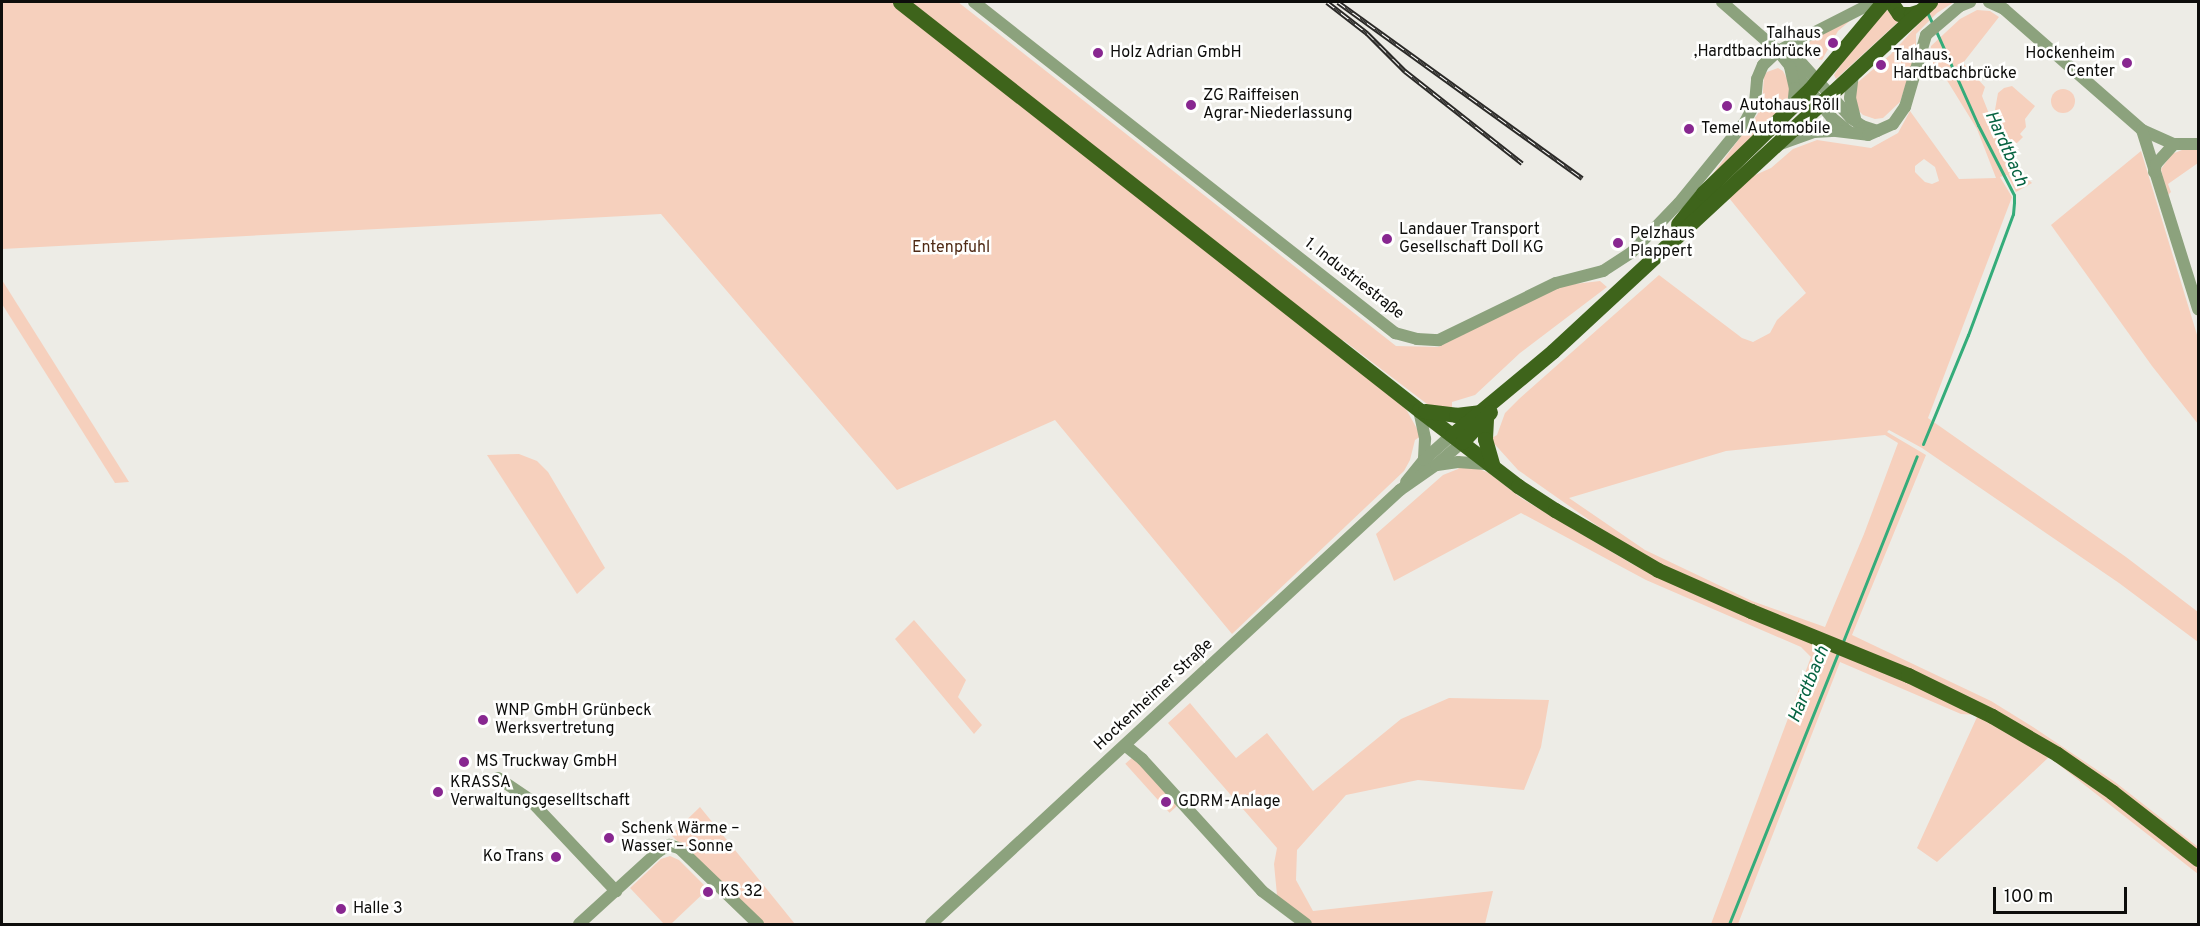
<!DOCTYPE html>
<html>
<head>
<meta charset="utf-8">
<style>
  body { margin:0 }
  #map { position:relative; width:2200px; height:926px; overflow:hidden; background:#edece6; font-family:Overpass,sans-serif }
  div>[style] { position:absolute }
  [style*='--x'] { left:calc(var(--x)*1px); top:calc(var(--y)*1px); width:calc(var(--w)*1px); rotate:calc(var(--a)*1deg) }
  .green>* { inset:0; background:#f6d0bd; transform-origin:0 0 }
  .round { border-radius:50% }
  .stream>* { height:3px; margin:-1.5px; padding:0 1.5px; transform-origin:1.5px; border-radius:1.5px; background:#34ac7a }
  .minor>* { height:12px; margin:-6px; padding:0 6px; transform-origin:6px; border-radius:6px; background:#8ca27d }
  .major>* { height:15px; margin:-7.5px; padding:0 7.5px; transform-origin:7.5px; border-radius:7.5px; background:#3e641b }
  .rail>* { height:5px; margin-top:-2.5px; transform-origin:0; background:repeating-linear-gradient(90deg,#fffffe 0 9px,#2a2927 0 18px); box-sizing:border-box; border-block:2px solid #2a2927 }
  .dots>* { width:16px; height:16px; translate:-50% -50%; box-sizing:border-box; border:3px solid #fffffe; border-radius:50% }
  span { translate:-50% -50%; white-space:nowrap; text-align:center; line-height:1.15; -webkit-text-stroke:5px #fffffe; paint-order:stroke }
  .poi-label { font-size:16px; color:#0d0d0b }
  .right { translate:-100% -50%; text-align:right }
  .left { translate:0 -50%; text-align:left }
  .park-label { font-size:16px; color:#4f2a15 }
  .street-label { font-size:16px; color:#0d0d0b }
  .water-label { font-size:18px; color:#066341; font-style:italic }
  .frame { position:absolute; inset:0; border:3px solid #0d0d0b; pointer-events:none }
  .scale { position:absolute; left:1993px; top:887px; width:134px; height:27px; box-sizing:border-box; border:3px solid #0d0d0b; border-top:0; padding-left:8px; font-size:18px; line-height:21px; white-space:nowrap; color:#0d0d0b; -webkit-text-stroke:4px #fffffe; paint-order:stroke }
</style>
</head>
<body>
<div id="map">
  <div class="green">
    <div style="clip-path:polygon(2px 2px,958px 2px,1396px 346px,1438px 347px,1558px 286px,1600px 281px,1607px 287px,1520px 353px,1475px 395px,1452px 402px,1452px 411px,1427px 404px,1343px 340px,1335px 350px,1406px 409px,1421px 436px,1415px 440px,1410px 460px,1404px 471px,1232px 634px,1055px 420px,897px 490px,661px 214px,2px 249px)"></div>
    <div style="clip-path:polygon(1939px 2px,1954px 2px,1937px 13px,1916px 34px,1916px 54px,1900px 102px,1883px 118px,1875px 119px,1863px 115px,1858px 110px,1854px 98px,1857px 83px,1890px 55px)"></div>
    <div style="clip-path:polygon(1887px 10px,1895px 19px,1899px 21px,1836px 79px,1834px 75px,1844px 60px,1878px 16px)"></div>
    <div style="clip-path:polygon(evenodd,1977px 10px,1990px 11px,1999px 17px,1963px 63px,1985px 87px,1982px 96px,2006px 157px,2032px 183px,2016px 192px,2007px 175px,2000px 177px,2012px 197px,1928px 418px,2126px 557px,2198px 612px,2198px 642px,2119px 583px,1922px 448px,1889px 430px,1887px 432px,1926px 455px,1852px 635px,1991px 701px,2033px 727px,2115px 782px,2198px 847px,2198px 854px,2080px 764px,1675px 573px,1619px 541px,1518px 470px,1490px 439px,1497px 435px,1505px 413px,1519px 399px,1659px 275px,1742px 338px,1753px 342px,1770px 333px,1777px 320px,1806px 293px,1725px 193px,1737px 183px,1771px 168px,1793px 149px,1817px 140px,1871px 148px,1898px 133px,1910px 111px,1959px 179px,1996px 178px,1977px 129px,1948px 82px,1929px 60px,1931px 46px,1960px 19px,1977px 10px,1924px 159px,1935px 167px,1939px 181px,1932px 184px,1925px 182px,1915px 172px,1915px 166px,1924px 159px,1977px 10px,1885px 435px,1898px 443px,1864px 534px,1825px 627px,1752px 601px,1645px 550px,1569px 498px,1726px 451px,1885px 435px)"></div>
    <div style="clip-path:polygon(1851px 20px,1838px 31px,1822px 60px,1811px 57px,1801px 44px)"></div>
    <div style="clip-path:polygon(1778px 68px,1783px 71px,1791px 87px,1789px 100px,1685px 211px,1757px 115px,1762px 106px,1764px 76px,1767px 72px)"></div>
    <div style="clip-path:polygon(2012px 86px,2035px 106px,2025px 119px,2026px 127px,2020px 134px,2023px 137px,2015px 145px,2009px 139px,1995px 110px,1998px 93px,2004px 88px)"></div>
    <div class="round" style="left:2051px;top:89px;width:24px;height:24px"></div>
    <div style="clip-path:polygon(2182px 150px,2198px 150px,2198px 163px,2168px 184px,2171px 192px,2167px 196px,2161px 169px,2172px 154px)"></div>
    <div style="clip-path:polygon(2141px 151px,2198px 338px,2198px 424px,2152px 366px,2051px 225px)"></div>
    <div style="clip-path:polygon(2px 280px,129px 482px,115px 483px,2px 304px)"></div>
    <div style="clip-path:polygon(519px 454px,537px 461px,548px 472px,605px 568px,577px 594px,487px 455px)"></div>
    <div style="clip-path:polygon(1461px 465px,1469px 465px,1489px 473px,1521px 498px,1632px 564px,1732px 611px,1816px 642px,1943px 696px,1979px 715px,2049px 757px,2107px 794px,2198px 864px,2198px 874px,2049px 757px,1937px 862px,1917px 848px,1978px 715px,1961px 714px,1840px 662px,1738px 924px,1711px 924px,1811px 657px,1801px 647px,1646px 580px,1521px 513px,1394px 581px,1376px 534px,1443px 475px,1458px 469px)"></div>
    <div style="clip-path:polygon(914px 620px,966px 680px,958px 697px,982px 725px,974px 734px,895px 639px)"></div>
    <div style="clip-path:polygon(1449px 698px,1549px 700px,1541px 747px,1524px 790px,1418px 780px,1346px 795px,1297px 850px,1296px 880px,1313px 911px,1493px 891px,1485px 924px,1313px 924px,1288px 908px,1277px 895px,1274px 864px,1277px 848px,1168px 723px,1190px 703px,1236px 758px,1267px 733px,1313px 791px,1401px 719px)"></div>
    <div style="left:1135px;top:755px;width:66px;height:13px;rotate:48deg"></div>
    <div style="clip-path:polygon(700px 807px,795px 924px,764px 924px,671px 835px)"></div>
    <div style="clip-path:polygon(670px 856px,679px 860px,708px 889px,671px 924px,664px 924px,630px 888px,661px 859px)"></div>
  </div>
  <div class="stream">
    <div style="--x:1927;--y:12;--w:14;--a:65"></div>
    <div style="--x:1923;--y:444;--w:118;--a:-67.6"></div>
    <div style="--x:1968;--y:335;--w:129;--a:-69.6"></div>
    <div style="--x:2013;--y:214;--w:12;--a:-85"></div>
    <div style="--x:2014;--y:202;--w:7;--a:-90"></div>
    <div style="--x:2014;--y:195;--w:79;--a:-117.2"></div>
    <div style="--x:1978;--y:125;--w:103;--a:-114.1"></div>
    <div style="--x:1842;--y:644;--w:202;--a:-68.3"></div>
    <div style="--x:1729;--y:924;--w:292;--a:-68.1"></div>
  </div>
  <div class="minor">
    <div style="--x:974;--y:2;--w:536;--a:38.18"></div>
    <div style="--x:1395;--y:333;--w:23;--a:15"></div>
    <div style="--x:1417;--y:339;--w:22;--a:3"></div>
    <div style="--x:1439;--y:340;--w:130;--a:-26"></div>
    <div style="--x:1556;--y:283;--w:49;--a:-14.3"></div>
    <div style="--x:1603;--y:271;--w:33;--a:-33"></div>
    <div style="--x:1631;--y:253;--w:69;--a:-46.2"></div>
    <div style="--x:1679;--y:203;--w:104;--a:-50.8"></div>
    <div style="--x:1745;--y:122;--w:21;--a:-62"></div>
    <div style="--x:1755;--y:103;--w:24;--a:-85"></div>
    <div style="--x:1757;--y:79;--w:15;--a:-67"></div>
    <div style="--x:1763;--y:65;--w:21;--a:-43"></div>
    <div style="--x:1778;--y:51;--w:108;--a:-27"></div>
    <div style="--x:1722;--y:2;--w:74;--a:41.2"></div>
    <div style="--x:1778;--y:51;--w:86;--a:51.1"></div>
    <div style="--x:1832;--y:118;--w:22;--a:39"></div>
    <div style="--x:1989;--y:2;--w:17;--a:25"></div>
    <div style="--x:2004;--y:9;--w:184;--a:41.2"></div>
    <div style="--x:2142;--y:130;--w:35;--a:24"></div>
    <div style="--x:2174;--y:144;--w:24;--a:0"></div>
    <div style="--x:1779;--y:52;--w:19;--a:18"></div>
    <div style="--x:1797;--y:58;--w:81;--a:48"></div>
    <div style="--x:1851;--y:118;--w:14;--a:36"></div>
    <div style="--x:1862;--y:126;--w:16;--a:18"></div>
    <div style="--x:1790;--y:67;--w:22;--a:77"></div>
    <div style="--x:1795;--y:88;--w:18;--a:96"></div>
    <div style="--x:1853;--y:74;--w:24;--a:97"></div>
    <div style="--x:1850;--y:98;--w:21;--a:76"></div>
    <div style="--x:2142;--y:130;--w:188;--a:72.6"></div>
    <div style="--x:1775;--y:146;--w:41;--a:-19.7"></div>
    <div style="--x:1814;--y:132;--w:22;--a:-3"></div>
    <div style="--x:1836;--y:131;--w:32;--a:7"></div>
    <div style="--x:1868;--y:135;--w:27;--a:-24"></div>
    <div style="--x:1893;--y:124;--w:21;--a:-55"></div>
    <div style="--x:1905;--y:107;--w:75;--a:-73.7"></div>
    <div style="--x:1926;--y:35;--w:45;--a:-40.5"></div>
    <div style="--x:1960;--y:6;--w:11;--a:-22"></div>
    <div style="--x:2154;--y:172;--w:8;--a:-76"></div>
    <div style="--x:2156;--y:164;--w:27;--a:-48"></div>
    <div style="--x:1419;--y:410;--w:30;--a:78"></div>
    <div style="--x:1425;--y:439;--w:21;--a:93"></div>
    <div style="--x:1437;--y:465;--w:21;--a:-8"></div>
    <div style="--x:1458;--y:462;--w:31;--a:4"></div>
    <div style="--x:1406;--y:482;--w:28;--a:-51"></div>
    <div style="--x:1424;--y:460;--w:38;--a:-42"></div>
    <div style="--x:1126;--y:746;--w:21;--a:39"></div>
    <div style="--x:1142;--y:759;--w:178;--a:47.7"></div>
    <div style="--x:1262;--y:891;--w:55;--a:36.9"></div>
    <div style="--x:498;--y:778;--w:37;--a:34"></div>
    <div style="--x:529;--y:799;--w:127;--a:46.6"></div>
    <div style="--x:579;--y:924;--w:108;--a:-42.4"></div>
    <div style="--x:659;--y:851;--w:12;--a:-31"></div>
    <div style="--x:669;--y:845;--w:10;--a:17"></div>
    <div style="--x:679;--y:848;--w:110;--a:43.9"></div>
    <div style="--x:931;--y:924;--w:639;--a:-42.78"></div>
    <div style="--x:1400;--y:490;--w:44;--a:-34.8"></div>
    <div style="--x:1436;--y:465;--w:35;--a:-41"></div>
  </div>
  <div class="major">
    <div style="--x:900;--y:2;--w:660;--a:38.17"></div>
    <div style="--x:1419;--y:410;--w:125;--a:37.5"></div>
    <div style="--x:1518;--y:486;--w:44;--a:33"></div>
    <div style="--x:1555;--y:510;--w:119;--a:30.2"></div>
    <div style="--x:1658;--y:570;--w:102;--a:23.8"></div>
    <div style="--x:1751;--y:611;--w:170;--a:22.2"></div>
    <div style="--x:1908;--y:675;--w:93;--a:26"></div>
    <div style="--x:1992;--y:716;--w:75;--a:30.3"></div>
    <div style="--x:2057;--y:754;--w:67;--a:34.6"></div>
    <div style="--x:2112;--y:792;--w:109;--a:37.9"></div>
    <div style="--x:1891;--y:2;--w:14;--a:56"></div>
    <div style="--x:1899;--y:14;--w:12;--a:0"></div>
    <div style="--x:1911;--y:14;--w:9;--a:-18"></div>
    <div style="--x:1678;--y:224;--w:40;--a:-51"></div>
    <div style="--x:1703;--y:193;--w:149;--a:-44.2"></div>
    <div style="--x:1810;--y:89;--w:114;--a:-50"></div>
    <div style="--x:1425;--y:411;--w:31;--a:7"></div>
    <div style="--x:1456;--y:415;--w:23;--a:-7"></div>
    <div style="--x:1486;--y:419;--w:20;--a:93"></div>
    <div style="--x:1485;--y:439;--w:26;--a:74"></div>
    <div style="--x:1452;--y:435;--w:131;--a:-39.7"></div>
    <div style="--x:1553;--y:351;--w:514;--a:-42.79"></div>
    <div style="--x:1462;--y:442;--w:41;--a:-47"></div>
  </div>
  <div class="rail">
    <div style="--x:1327;--y:2;--w:51;--a:37.8"></div>
    <div style="--x:1367;--y:33;--w:54;--a:45"></div>
    <div style="--x:1405;--y:71;--w:149;--a:38.2"></div>
    <div style="--x:1338;--y:2;--w:301;--a:35.8"></div>
  </div>
  <div class="dots">
    <div style="left:1833px;top:43px;background:#882790"></div>
    <div style="left:1098px;top:53px;background:#882790"></div>
    <div style="left:2127px;top:63px;background:#882790"></div>
    <div style="left:1881px;top:65px;background:#882790"></div>
    <div style="left:1191px;top:105px;background:#882790"></div>
    <div style="left:1727px;top:106px;background:#882790"></div>
    <div style="left:1689px;top:129px;background:#882790"></div>
    <div style="left:1387px;top:239px;background:#882790"></div>
    <div style="left:1618px;top:243px;background:#882790"></div>
    <div style="left:483px;top:720px;background:#882790"></div>
    <div style="left:464px;top:762px;background:#882790"></div>
    <div style="left:438px;top:792px;background:#882790"></div>
    <div style="left:1166px;top:802px;background:#882790"></div>
    <div style="left:609px;top:838px;background:#882790"></div>
    <div style="left:556px;top:857px;background:#882790"></div>
    <div style="left:708px;top:892px;background:#882790"></div>
    <div style="left:341px;top:909px;background:#882790"></div>
  </div>
  <div class="poi-label">
    <span class="right" style="left:1821px;top:43px">Talhaus<br>,Hardtbachbrücke</span>
    <span class="left" style="left:1110px;top:53px">Holz Adrian GmbH</span>
    <span class="right" style="left:2115px;top:63px">Hockenheim<br>Center</span>
    <span class="left" style="left:1893px;top:65px">Talhaus,<br>Hardtbachbrücke</span>
    <span class="left" style="left:1203px;top:105px">ZG Raiffeisen<br>Agrar-Niederlassung</span>
    <span class="left" style="left:1739px;top:106px">Autohaus Röll</span>
    <span class="left" style="left:1701px;top:129px">Temel Automobile</span>
    <span class="left" style="left:1399px;top:239px">Landauer Transport<br>Gesellschaft Doll KG</span>
    <span class="left" style="left:1630px;top:243px">Pelzhaus<br>Plappert</span>
    <span class="left" style="left:495px;top:720px">WNP GmbH Grünbeck<br>Werksvertretung</span>
    <span class="left" style="left:476px;top:762px">MS Truckway GmbH</span>
    <span class="left" style="left:450px;top:792px">KRASSA<br>Verwaltungsgeselltschaft</span>
    <span class="left" style="left:1178px;top:802px">GDRM-Anlage</span>
    <span class="left" style="left:621px;top:838px">Schenk Wärme –<br>Wasser – Sonne</span>
    <span class="right" style="left:544px;top:857px">Ko Trans</span>
    <span class="left" style="left:720px;top:892px">KS 32</span>
    <span class="left" style="left:353px;top:909px">Halle 3</span>
  </div>
  <div class="park-label">
    <span style="left:951px;top:248px">Entenpfuhl</span>
  </div>
  <div class="street-label">
    <span style="left:1354px;top:279px;rotate:38deg">1. Industriestraße</span>
    <span style="left:1154px;top:695px;rotate:-43deg">Hockenheimer Straße</span>
  </div>
  <div class="water-label">
    <span style="left:2005px;top:149px;rotate:66deg">Hardtbach</span>
    <span style="left:1810px;top:685px;rotate:-68deg">Hardtbach</span>
  </div>
  <div class="frame"></div>
  <div class="scale">100 m</div>
</div>
</body>
</html>
